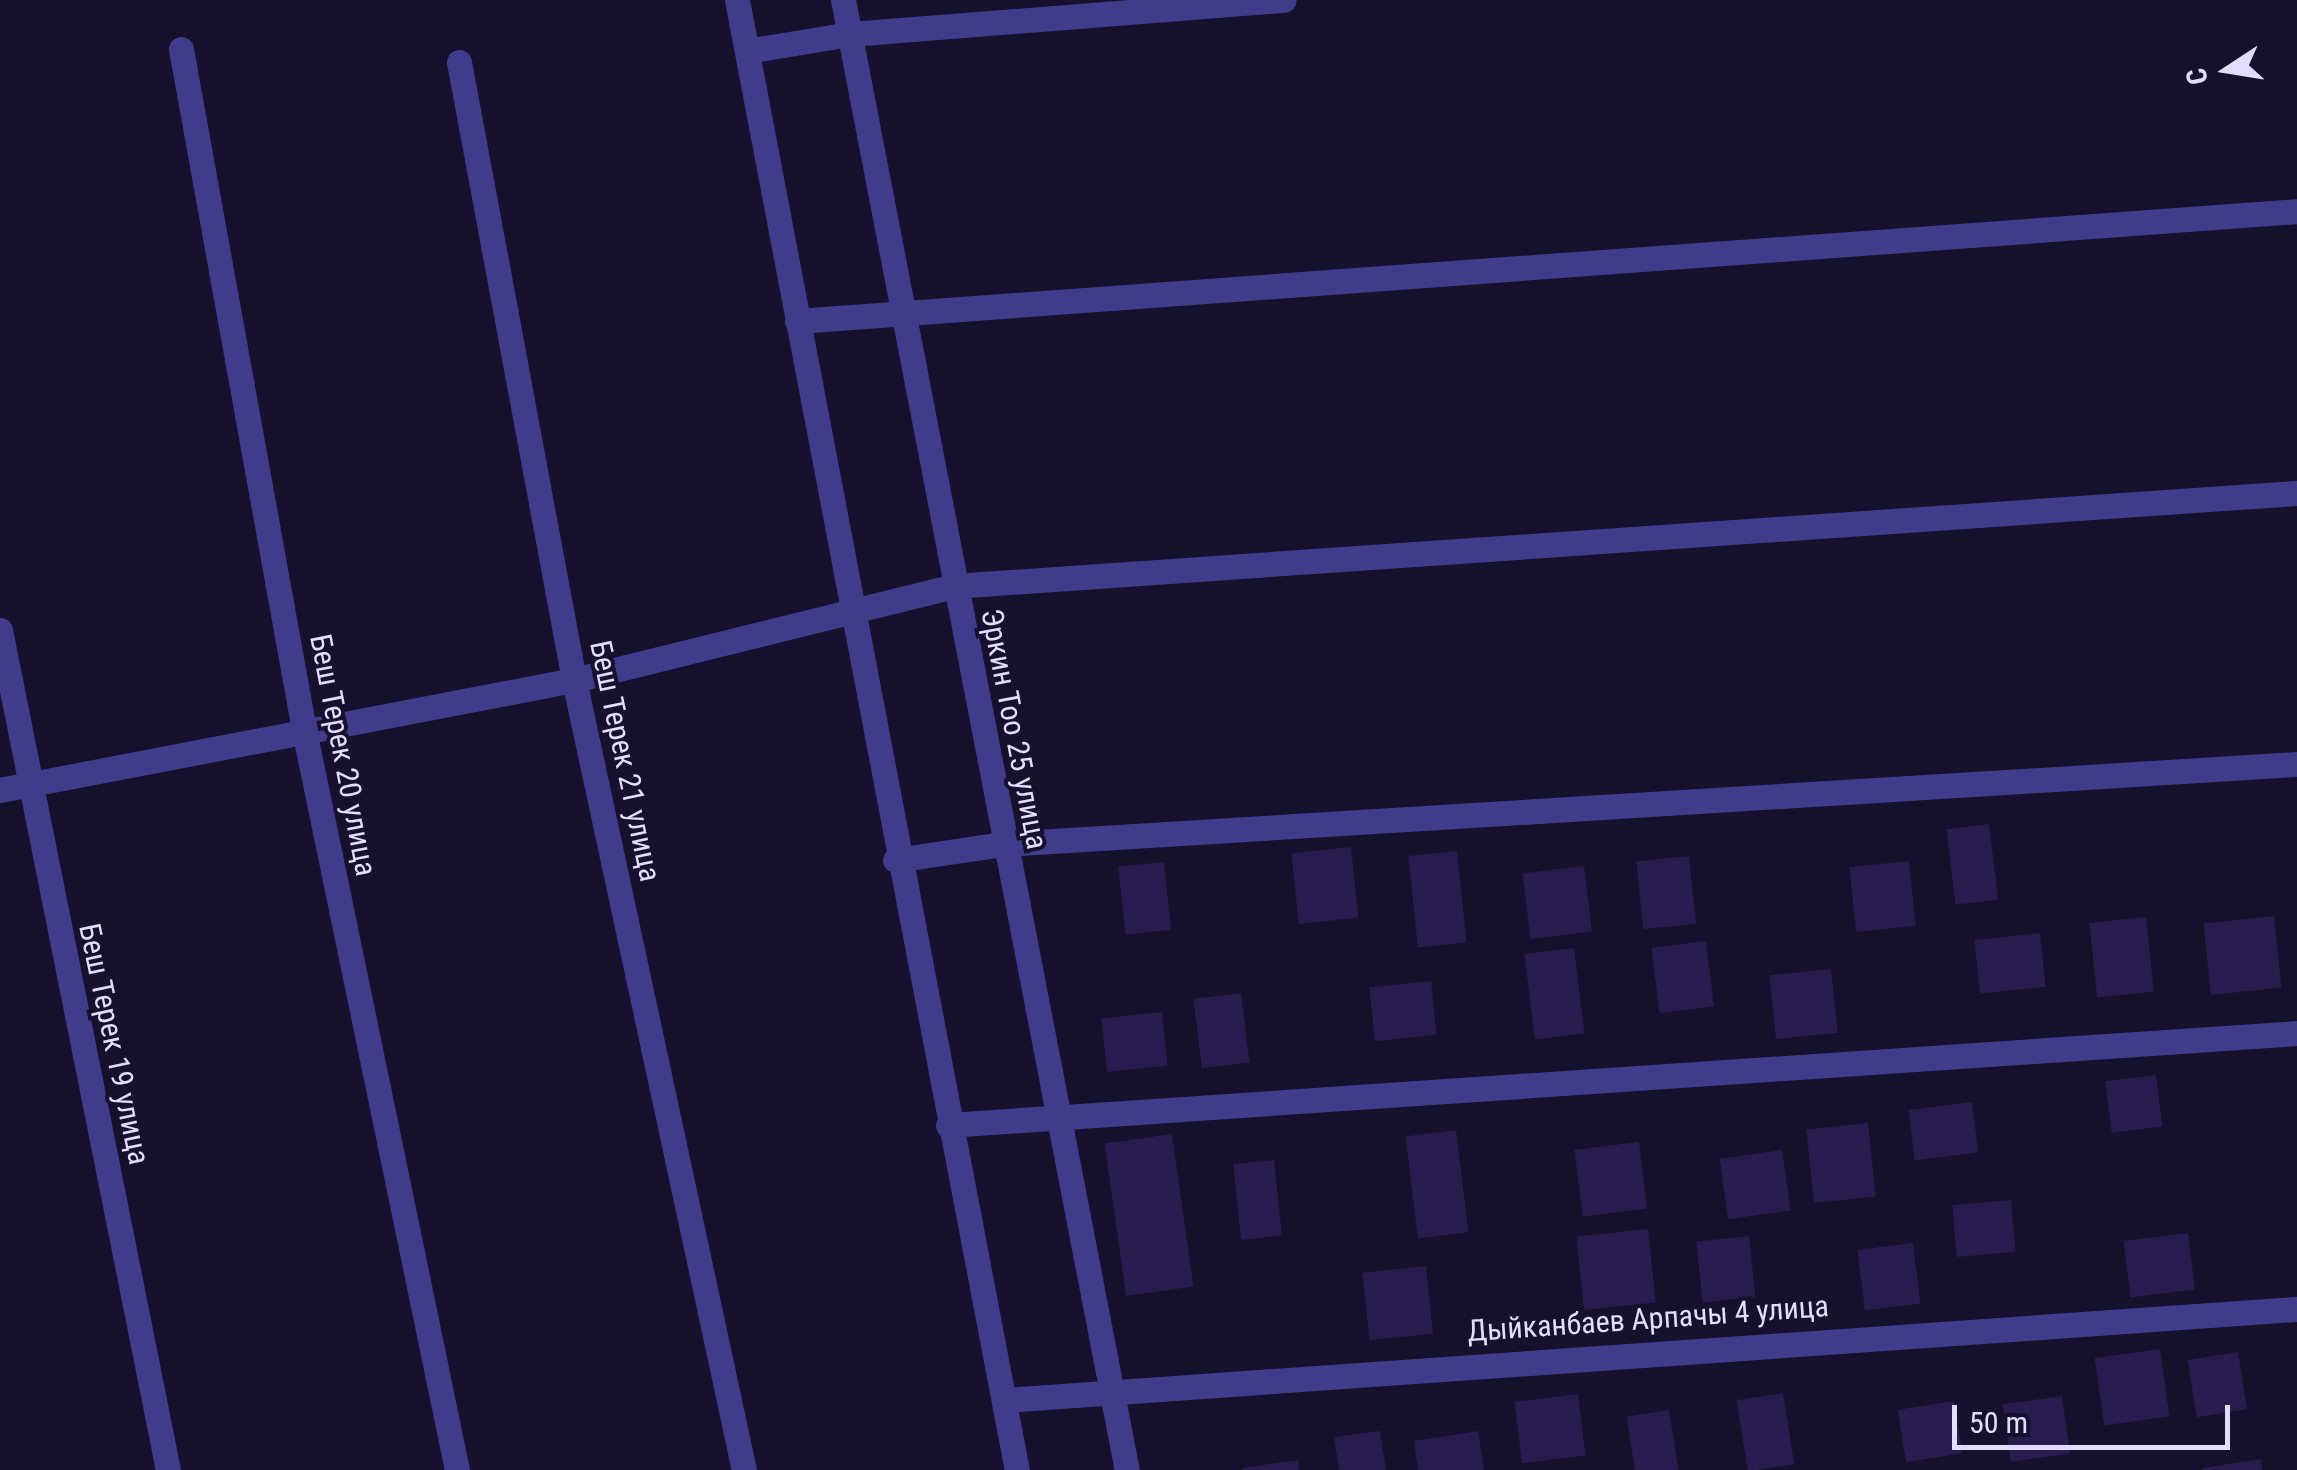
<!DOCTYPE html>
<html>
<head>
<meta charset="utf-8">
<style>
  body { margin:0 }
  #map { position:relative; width:2297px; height:1470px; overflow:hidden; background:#16112d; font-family:"Roboto Condensed",sans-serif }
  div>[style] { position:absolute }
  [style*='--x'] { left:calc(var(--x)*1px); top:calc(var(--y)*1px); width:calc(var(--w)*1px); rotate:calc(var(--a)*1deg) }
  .building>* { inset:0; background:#281d4e; transform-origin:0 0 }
  .minor>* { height:25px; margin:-12.5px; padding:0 12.5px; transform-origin:12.5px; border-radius:12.5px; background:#403c8c }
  span { translate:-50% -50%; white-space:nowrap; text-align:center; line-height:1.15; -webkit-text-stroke:8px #16112d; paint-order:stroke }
  .street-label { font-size:30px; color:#e1ddff }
  .north { position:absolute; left:2177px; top:20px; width:100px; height:100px; -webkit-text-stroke:8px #16112d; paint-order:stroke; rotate:258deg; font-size:28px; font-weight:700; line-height:40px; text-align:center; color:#e1ddff }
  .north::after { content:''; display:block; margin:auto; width:35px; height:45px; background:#e1ddff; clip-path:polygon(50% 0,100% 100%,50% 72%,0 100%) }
  .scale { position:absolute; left:1952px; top:1405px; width:278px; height:45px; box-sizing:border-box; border:5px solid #e1ddff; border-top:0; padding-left:12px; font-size:30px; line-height:35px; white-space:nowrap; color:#e1ddff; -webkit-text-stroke:8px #16112d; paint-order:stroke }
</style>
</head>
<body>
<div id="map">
  <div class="building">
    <div style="left:1989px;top:824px;width:76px;height:43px;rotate:83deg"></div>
    <div style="left:1351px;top:847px;width:71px;height:60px;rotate:84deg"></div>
    <div style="left:1457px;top:851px;width:92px;height:49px;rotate:84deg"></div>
    <div style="left:1689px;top:856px;width:68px;height:53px;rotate:84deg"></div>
    <div style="left:1909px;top:861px;width:65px;height:60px;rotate:84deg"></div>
    <div style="left:1164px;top:862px;width:68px;height:46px;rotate:84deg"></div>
    <div style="left:1584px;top:866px;width:66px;height:62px;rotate:83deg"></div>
    <div style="left:2274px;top:916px;width:72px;height:71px;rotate:84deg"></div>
    <div style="left:2146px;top:917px;width:75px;height:57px;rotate:84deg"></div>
    <div style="left:2040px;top:933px;width:54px;height:66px;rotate:84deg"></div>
    <div style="left:1706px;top:941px;width:66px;height:55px;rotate:83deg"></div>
    <div style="left:1574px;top:948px;width:86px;height:50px;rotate:83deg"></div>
    <div style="left:1831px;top:969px;width:64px;height:62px;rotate:84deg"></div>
    <div style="left:1431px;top:981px;width:54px;height:62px;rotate:84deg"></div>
    <div style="left:1241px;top:993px;width:70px;height:48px;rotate:83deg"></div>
    <div style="left:1162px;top:1012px;width:54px;height:61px;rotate:84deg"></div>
    <div style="left:2156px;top:1075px;width:52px;height:51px;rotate:83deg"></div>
    <div style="left:1972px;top:1102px;width:51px;height:64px;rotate:83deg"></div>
    <div style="left:1868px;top:1123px;width:74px;height:62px;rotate:84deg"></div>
    <div style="left:1456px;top:1130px;width:103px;height:51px;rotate:83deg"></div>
    <div style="left:1172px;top:1134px;width:154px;height:68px;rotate:82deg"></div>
    <div style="left:1639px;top:1142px;width:67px;height:65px;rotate:83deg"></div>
    <div style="left:1782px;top:1150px;width:61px;height:63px;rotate:82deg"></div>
    <div style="left:1274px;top:1160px;width:76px;height:41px;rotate:84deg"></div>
    <div style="left:2011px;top:1200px;width:52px;height:59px;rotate:85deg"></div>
    <div style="left:1648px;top:1229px;width:74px;height:72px;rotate:84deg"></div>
    <div style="left:2188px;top:1233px;width:57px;height:65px;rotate:83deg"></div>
    <div style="left:1749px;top:1236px;width:61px;height:53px;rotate:84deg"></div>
    <div style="left:1913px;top:1243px;width:61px;height:56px;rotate:83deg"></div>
    <div style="left:1426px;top:1266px;width:68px;height:64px;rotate:84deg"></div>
    <div style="left:2160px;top:1349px;width:68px;height:66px;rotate:82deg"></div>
    <div style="left:2238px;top:1352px;width:58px;height:51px;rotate:81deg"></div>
    <div style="left:1783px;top:1393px;width:72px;height:47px;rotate:81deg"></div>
    <div style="left:1578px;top:1394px;width:62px;height:64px;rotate:83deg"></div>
    <div style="left:2062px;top:1396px;width:58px;height:60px;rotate:82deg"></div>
    <div style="left:1954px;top:1401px;width:53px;height:57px;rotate:81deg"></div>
    <div style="left:1669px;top:1410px;width:61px;height:43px;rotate:81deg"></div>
    <div style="clip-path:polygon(1380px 1431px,1386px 1470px,1339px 1470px,1334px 1437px)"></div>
    <div style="clip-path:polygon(1478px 1431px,1484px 1470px,1418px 1470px,1414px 1441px)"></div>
    <div style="clip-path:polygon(2261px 1459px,2262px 1470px,2203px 1470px,2203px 1468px)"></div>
    <div style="clip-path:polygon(1298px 1460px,1299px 1470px,1243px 1470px,1243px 1468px)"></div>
  </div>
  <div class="minor">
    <div style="--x:737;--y:0;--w:1496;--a:79.22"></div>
    <div style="--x:843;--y:0;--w:1497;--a:79.07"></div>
    <div style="--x:181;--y:49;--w:692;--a:79.76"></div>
    <div style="--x:304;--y:730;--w:756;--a:78.32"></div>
    <div style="--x:747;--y:51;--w:104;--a:-9.4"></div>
    <div style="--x:850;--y:34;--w:435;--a:-4.5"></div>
    <div style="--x:459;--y:62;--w:629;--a:79.46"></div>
    <div style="--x:574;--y:680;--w:808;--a:77.86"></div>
    <div style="--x:797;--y:321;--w:1504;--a:-4.19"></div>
    <div style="--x:0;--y:630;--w:857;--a:78.69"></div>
    <div style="--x:0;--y:790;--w:584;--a:-10.85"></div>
    <div style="--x:574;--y:680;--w:390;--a:-13.9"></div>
    <div style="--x:953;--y:586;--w:1347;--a:-3.96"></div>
    <div style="--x:895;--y:860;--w:110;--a:-8.4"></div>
    <div style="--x:1004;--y:844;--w:1295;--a:-3.54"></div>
    <div style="--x:948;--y:1125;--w:1352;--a:-3.9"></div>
    <div style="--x:1004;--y:1400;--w:1296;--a:-4.03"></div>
  </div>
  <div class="street-label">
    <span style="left:1014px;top:729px;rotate:79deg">Эркин Тоо 25 улица</span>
    <span style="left:343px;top:755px;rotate:79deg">Беш Терек 20 улица</span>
    <span style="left:625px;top:761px;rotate:78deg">Беш Терек 21 улица</span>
    <span style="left:114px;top:1044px;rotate:78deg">Беш Терек 19 улица</span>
    <span style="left:1648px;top:1319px;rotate:-4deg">Дыйканбаев Арпачы 4 улица</span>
  </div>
  <div class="north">С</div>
  <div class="scale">50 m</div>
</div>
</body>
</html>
